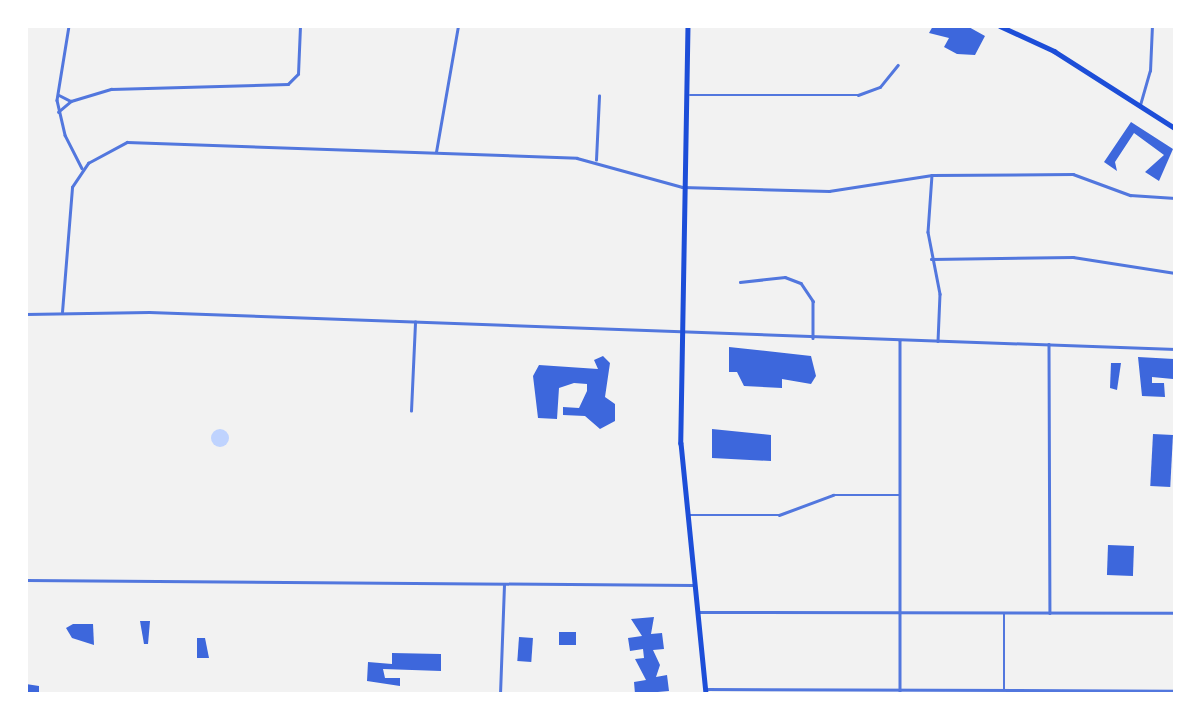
<!DOCTYPE html>
<html>
<head>
<meta charset="utf-8">
<style>
  body { margin:0 }
  #map { position:relative; width:1201px; height:720px; overflow:hidden; background:#f2f2f2; font-family:"Titillium Web",sans-serif }
  div>[style] { position:absolute }
  [style*='--x'] { left:calc(var(--x)*1px); top:calc(var(--y)*1px); width:calc(var(--w)*1px); rotate:calc(var(--a)*1deg) }
  .water>* { inset:0; background:#bfd3fe }
  .round { border-radius:50% }
  .building>* { inset:0; background:#3d67dc; transform-origin:0 0 }
  .service>* { height:2px; margin:-1px; padding:0 1px; transform-origin:1px; border-radius:1px; background:#5277de }
  .minor>* { height:2.5px; margin:-1.25px; padding:0 1.25px; transform-origin:1.25px; border-radius:1.25px; background:#5277de }
  .secondary>* { height:4.5px; margin:-2.25px; padding:0 2.25px; transform-origin:2.25px; border-radius:2.25px; background:#1d4ed8 }
  .primary>* { height:4.5px; margin:-2.25px; padding:0 2.25px; transform-origin:2.25px; border-radius:2.25px; background:#1d4ed8 }
  span { translate:-50% -50%; white-space:nowrap; text-align:center; line-height:1.15; -webkit-text-stroke:6px #fff; paint-order:stroke }
  .frame { position:absolute; inset:0; border:28px solid #fff; pointer-events:none }
</style>
</head>
<body>
<div id="map">
  <div class="water">
    <div class="round" style="left:211px;top:429px;width:18px;height:18px"></div>
  </div>
  <div class="building">
    <div style="clip-path:polygon(933px 26px,967px 26px,985px 36px,975px 55px,957px 54px,944px 47px,949px 38px,929px 33px)"></div>
    <div style="clip-path:polygon(1131px 122px,1173px 149px,1159px 181px,1145px 172px,1164px 155px,1134px 133px,1115px 162px,1117px 171px,1104px 162px)"></div>
    <div style="clip-path:polygon(729px 347px,811px 356px,816px 376px,811px 384px,782px 379px,782px 388px,744px 386px,737px 372px,729px 372px)"></div>
    <div style="clip-path:polygon(603px 356px,610px 363px,605px 397px,615px 404px,615px 421px,600px 429px,585px 416px,563px 415px,563px 407px,579px 408px,587px 391px,587px 384px,574px 383px,559px 388px,557px 419px,538px 418px,533px 376px,539px 365px,598px 369px,594px 360px)"></div>
    <div style="clip-path:polygon(1138px 357px,1174px 359px,1173px 379px,1152px 377px,1152px 383px,1164px 383px,1165px 397px,1142px 396px)"></div>
    <div style="clip-path:polygon(1111px 363px,1121px 363px,1117px 390px,1110px 388px)"></div>
    <div style="clip-path:polygon(712px 429px,771px 435px,771px 461px,712px 458px)"></div>
    <div style="left:1153px;top:434px;width:20px;height:52px;rotate:3deg"></div>
    <div style="left:1108px;top:545px;width:26px;height:30px;rotate:2deg"></div>
    <div style="clip-path:polygon(654px 617px,651px 634px,662px 633px,664px 649px,653px 650px,660px 665px,656px 677px,667px 675px,669px 691px,635px 694px,634px 682px,646px 680px,635px 659px,644px 658px,643px 649px,630px 651px,628px 638px,642px 636px,631px 619px)"></div>
    <div style="clip-path:polygon(140px 621px,150px 621px,148px 644px,144px 644px)"></div>
    <div style="clip-path:polygon(73px 624px,93px 624px,94px 645px,72px 638px,66px 628px)"></div>
    <div style="left:559px;top:632px;width:17px;height:13px"></div>
    <div style="left:519px;top:637px;width:14px;height:24px;rotate:4deg"></div>
    <div style="clip-path:polygon(197px 638px,205px 638px,209px 658px,197px 658px)"></div>
    <div style="clip-path:polygon(392px 653px,441px 654px,441px 671px,383px 669px,385px 678px,400px 678px,400px 686px,367px 681px,368px 662px,392px 664px)"></div>
    <div style="clip-path:polygon(26px 684px,39px 686px,39px 694px,26px 694px)"></div>
  </div>
  <div class="service">
    <div style="--x:1004;--y:689;--w:75;--a:-90"></div>
  </div>
  <div class="minor">
    <div style="--x:69;--y:26;--w:75;--a:99.2"></div>
    <div style="--x:57;--y:100;--w:36;--a:77"></div>
    <div style="--x:65;--y:135;--w:37;--a:63"></div>
    <div style="--x:59;--y:95;--w:13;--a:27"></div>
    <div style="--x:690;--y:95;--w:168;--a:0"></div>
    <div style="--x:858;--y:95;--w:23;--a:-20"></div>
    <div style="--x:880;--y:87;--w:28;--a:-51"></div>
    <div style="--x:1140;--y:105;--w:35;--a:-74"></div>
    <div style="--x:1150;--y:71;--w:45;--a:-87.5"></div>
    <div style="--x:58;--y:112;--w:17;--a:-40"></div>
    <div style="--x:71;--y:101;--w:42;--a:-16.7"></div>
    <div style="--x:111;--y:89;--w:177;--a:-1.6"></div>
    <div style="--x:288;--y:84;--w:14;--a:-45"></div>
    <div style="--x:298;--y:74;--w:48;--a:-87.6"></div>
    <div style="--x:436;--y:152;--w:128;--a:-80.1"></div>
    <div style="--x:596;--y:160;--w:64;--a:-87.3"></div>
    <div style="--x:932;--y:175;--w:57;--a:94"></div>
    <div style="--x:928;--y:232;--w:63;--a:79"></div>
    <div style="--x:940;--y:294;--w:47;--a:92.4"></div>
    <div style="--x:931;--y:259;--w:142;--a:-0.8"></div>
    <div style="--x:1073;--y:257;--w:103;--a:8.9"></div>
    <div style="--x:740;--y:282;--w:45;--a:-6.3"></div>
    <div style="--x:785;--y:277;--w:17;--a:21"></div>
    <div style="--x:801;--y:283;--w:22;--a:56"></div>
    <div style="--x:813;--y:301;--w:37;--a:90"></div>
    <div style="--x:62;--y:312;--w:125;--a:-85.4"></div>
    <div style="--x:72;--y:187;--w:29;--a:-56"></div>
    <div style="--x:88;--y:163;--w:44;--a:-28.3"></div>
    <div style="--x:127;--y:142;--w:450;--a:2"></div>
    <div style="--x:577;--y:158;--w:109;--a:15.4"></div>
    <div style="--x:682;--y:187;--w:147;--a:1.6"></div>
    <div style="--x:829;--y:191;--w:104;--a:-8.8"></div>
    <div style="--x:932;--y:175;--w:141;--a:-0.4"></div>
    <div style="--x:1073;--y:174;--w:61;--a:20.2"></div>
    <div style="--x:1130;--y:195;--w:45;--a:3.8"></div>
    <div style="--x:26;--y:314;--w:123;--a:-0.9"></div>
    <div style="--x:149;--y:312;--w:1027;--a:2.07"></div>
    <div style="--x:900;--y:341;--w:350;--a:90"></div>
    <div style="--x:1049;--y:344;--w:269;--a:89.8"></div>
    <div style="--x:411;--y:411;--w:89;--a:-87.4"></div>
    <div style="--x:690;--y:515;--w:89;--a:0"></div>
    <div style="--x:779;--y:515;--w:58;--a:-20.3"></div>
    <div style="--x:833;--y:495;--w:67;--a:0"></div>
    <div style="--x:26;--y:580;--w:667;--a:0.43"></div>
    <div style="--x:700;--y:612;--w:475;--a:0.1"></div>
    <div style="--x:706;--y:689;--w:469;--a:0.2"></div>
    <div style="--x:500;--y:694;--w:109;--a:-87.9"></div>
  </div>
  <div class="secondary">
    <div style="--x:688;--y:26;--w:417;--a:91"></div>
    <div style="--x:681;--y:443;--w:252;--a:84.3"></div>
  </div>
  <div class="primary">
    <div style="--x:1000;--y:26;--w:60;--a:24.8"></div>
    <div style="--x:1054;--y:51;--w:143;--a:32.5"></div>
  </div>
  <div class="frame"></div>
</div>
</body>
</html>
